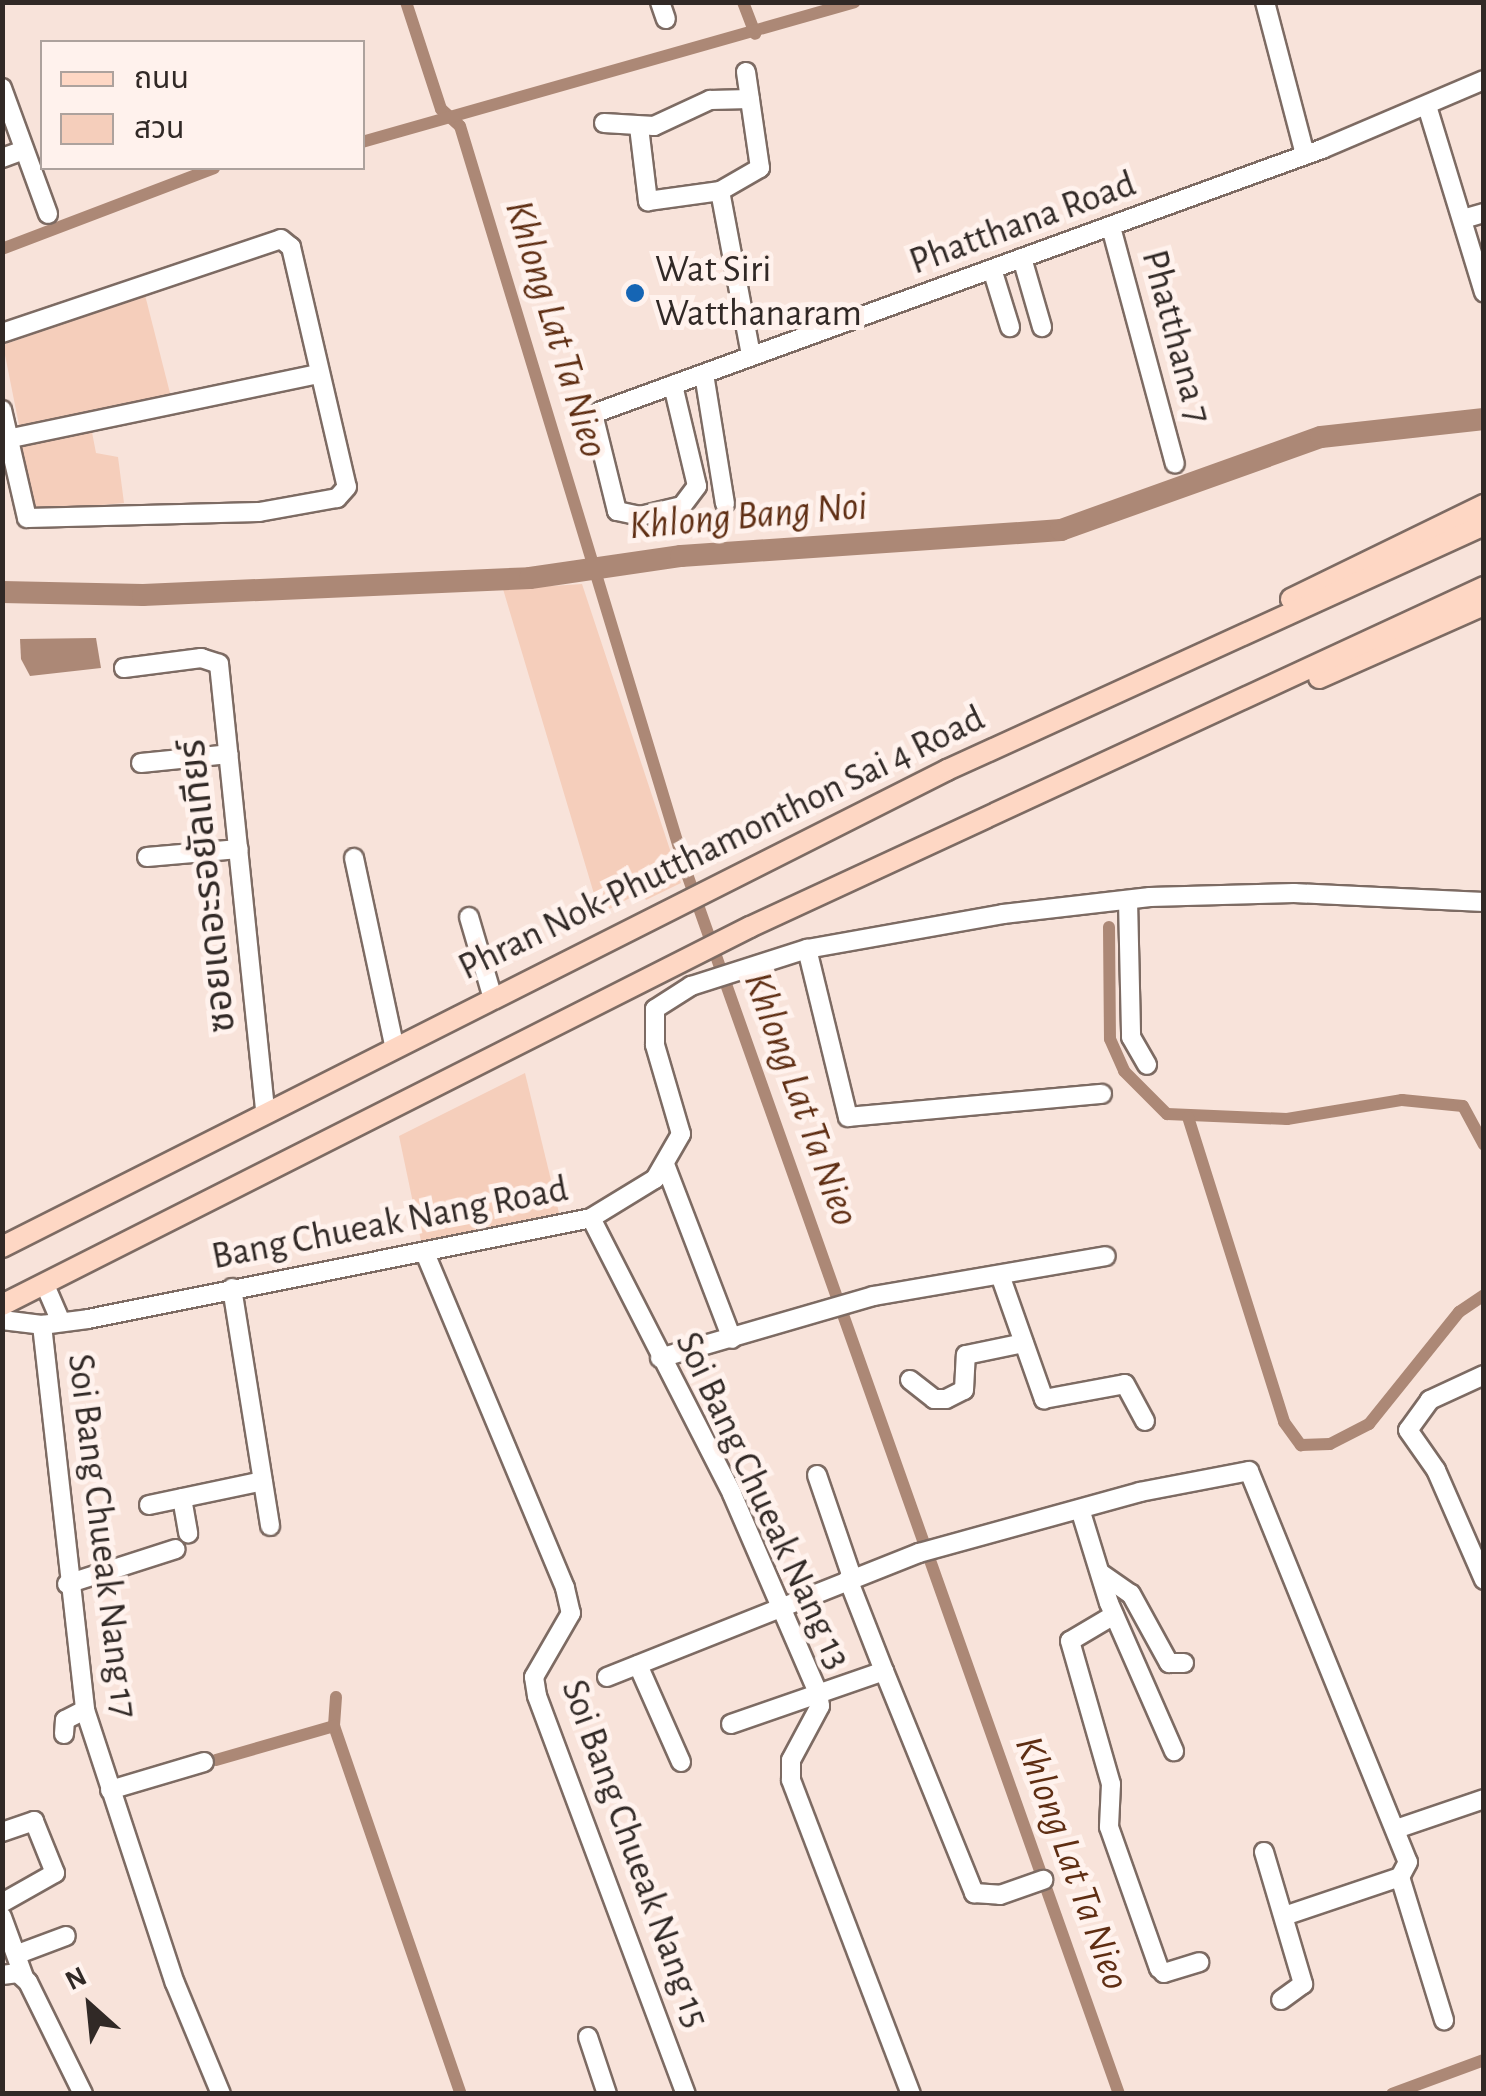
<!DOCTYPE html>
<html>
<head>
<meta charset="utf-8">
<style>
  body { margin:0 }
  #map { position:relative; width:1486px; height:2096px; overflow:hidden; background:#f8e3da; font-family:"Alegreya Sans","Noto Sans Thai",sans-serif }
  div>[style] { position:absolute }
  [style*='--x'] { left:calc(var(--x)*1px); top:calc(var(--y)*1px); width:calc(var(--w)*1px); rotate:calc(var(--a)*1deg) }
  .green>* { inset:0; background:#f5cebb }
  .water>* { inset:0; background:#ac8876 }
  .canal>* { height:12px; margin:-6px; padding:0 6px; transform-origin:6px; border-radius:6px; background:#ac8876 }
  .river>* { height:22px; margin:-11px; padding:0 11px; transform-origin:11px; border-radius:11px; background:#ac8876 }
  .roads { filter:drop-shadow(2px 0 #7d6b63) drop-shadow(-2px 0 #7d6b63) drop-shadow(0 2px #7d6b63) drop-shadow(0 -2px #7d6b63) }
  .minor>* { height:18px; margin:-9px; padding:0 9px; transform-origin:9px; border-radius:9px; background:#fff }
  .major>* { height:20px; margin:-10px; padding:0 10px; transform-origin:10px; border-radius:10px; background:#fed7c4 }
  .dots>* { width:28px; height:28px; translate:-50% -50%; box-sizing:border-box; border:5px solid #fff2ed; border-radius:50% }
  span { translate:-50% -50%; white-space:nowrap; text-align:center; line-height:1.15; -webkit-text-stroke:10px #fff2ed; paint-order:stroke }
  .street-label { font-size:38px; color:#312926 }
  .poi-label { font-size:38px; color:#312926 }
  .left { translate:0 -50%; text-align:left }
  .water-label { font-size:40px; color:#5f2e13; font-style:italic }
  .frame { position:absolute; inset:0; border:5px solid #312926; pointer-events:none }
  .legend { position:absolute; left:40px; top:40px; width:325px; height:130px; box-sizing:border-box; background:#fff2ed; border:2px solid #ada29d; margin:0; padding:12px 18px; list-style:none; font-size:30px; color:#312926 }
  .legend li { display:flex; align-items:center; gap:20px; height:50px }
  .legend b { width:50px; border:2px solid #ada29d }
  .north { position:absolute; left:40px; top:1956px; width:100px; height:100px; -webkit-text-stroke:8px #fff2ed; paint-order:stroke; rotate:333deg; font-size:28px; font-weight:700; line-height:40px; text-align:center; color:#312926 }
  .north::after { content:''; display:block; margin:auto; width:35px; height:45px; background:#312926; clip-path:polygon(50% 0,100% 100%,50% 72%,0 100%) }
</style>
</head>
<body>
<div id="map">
  <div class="green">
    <div style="clip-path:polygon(145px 295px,171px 397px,20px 430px,3px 345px)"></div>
    <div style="clip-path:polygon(91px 427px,96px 453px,118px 457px,124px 503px,34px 511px,17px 444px)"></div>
    <div style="clip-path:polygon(582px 584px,681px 883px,646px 900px,641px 892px,600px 914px,503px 589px)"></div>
    <div style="clip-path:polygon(525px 1073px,559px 1213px,421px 1241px,399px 1136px)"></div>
  </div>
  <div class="water">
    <div style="clip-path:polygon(96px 638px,101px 668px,30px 676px,21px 659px,20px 639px)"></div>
  </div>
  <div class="canal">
    <div style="--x:406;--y:2;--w:113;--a:71.9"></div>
    <div style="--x:441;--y:109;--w:25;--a:42"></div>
    <div style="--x:460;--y:126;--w:782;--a:73.12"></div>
    <div style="--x:687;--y:874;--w:1294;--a:70.5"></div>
    <div style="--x:743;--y:2;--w:34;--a:69"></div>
    <div style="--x:362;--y:142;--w:512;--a:-15.85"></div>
    <div style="--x:2;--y:249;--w:227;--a:-20.9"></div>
    <div style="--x:1109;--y:927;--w:112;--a:89.5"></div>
    <div style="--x:1110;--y:1039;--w:35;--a:66"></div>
    <div style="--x:1124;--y:1071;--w:61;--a:45"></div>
    <div style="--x:1167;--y:1114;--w:120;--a:2.4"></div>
    <div style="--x:1287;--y:1119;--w:117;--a:-9.4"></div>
    <div style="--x:1402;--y:1100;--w:61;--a:5.6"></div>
    <div style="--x:1463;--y:1106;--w:44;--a:61.7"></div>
    <div style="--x:1188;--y:1117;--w:320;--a:72.5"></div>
    <div style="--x:1284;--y:1422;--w:29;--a:54"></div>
    <div style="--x:1301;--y:1445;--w:29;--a:-2"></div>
    <div style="--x:1330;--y:1444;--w:44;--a:-27.1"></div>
    <div style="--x:1369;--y:1424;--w:144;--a:-51.2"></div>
    <div style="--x:1459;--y:1312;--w:30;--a:-34"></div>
    <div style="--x:336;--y:1697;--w:29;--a:94"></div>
    <div style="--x:334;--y:1726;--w:389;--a:71"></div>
    <div style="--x:216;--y:1760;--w:123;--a:-16.1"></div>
    <div style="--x:1392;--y:2094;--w:98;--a:-20.3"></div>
  </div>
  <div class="river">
    <div style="--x:2;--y:592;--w:141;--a:1.2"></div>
    <div style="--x:143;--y:595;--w:387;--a:-2.5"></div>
    <div style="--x:530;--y:578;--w:153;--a:-8.3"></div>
    <div style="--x:681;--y:556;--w:381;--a:-3.9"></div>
    <div style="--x:1061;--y:530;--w:276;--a:-19.7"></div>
    <div style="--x:1321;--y:437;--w:164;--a:-6.3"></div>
  </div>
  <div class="roads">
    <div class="minor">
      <div style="--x:660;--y:2;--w:18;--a:71"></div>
      <div style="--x:1265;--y:2;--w:158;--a:75.3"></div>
      <div style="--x:746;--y:72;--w:97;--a:81.7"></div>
      <div style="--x:760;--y:168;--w:46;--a:150.1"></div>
      <div style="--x:720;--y:191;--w:167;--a:79.3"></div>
      <div style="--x:2;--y:88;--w:134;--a:69.9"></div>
      <div style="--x:1427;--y:106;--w:195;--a:73"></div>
      <div style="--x:604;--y:123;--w:50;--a:3.4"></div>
      <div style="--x:654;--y:126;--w:62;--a:-24.9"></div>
      <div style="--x:710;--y:100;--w:40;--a:-1.4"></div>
      <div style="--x:639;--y:127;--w:75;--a:83.1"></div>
      <div style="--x:648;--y:201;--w:73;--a:-7.9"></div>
      <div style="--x:2;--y:158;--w:23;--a:-20"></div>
      <div style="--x:1463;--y:219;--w:22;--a:-16"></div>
      <div style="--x:1111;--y:227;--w:245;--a:74.9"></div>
      <div style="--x:1022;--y:258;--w:72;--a:73.8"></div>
      <div style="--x:992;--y:269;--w:61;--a:72.8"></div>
      <div style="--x:2;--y:333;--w:294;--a:-18.6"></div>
      <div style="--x:281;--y:239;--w:13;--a:39"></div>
      <div style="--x:291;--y:247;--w:246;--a:76.9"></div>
      <div style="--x:347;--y:487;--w:15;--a:132"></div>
      <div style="--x:337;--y:498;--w:79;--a:169.8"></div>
      <div style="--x:259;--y:512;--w:232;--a:178.5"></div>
      <div style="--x:27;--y:518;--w:111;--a:-103"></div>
      <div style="--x:704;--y:374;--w:131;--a:80.8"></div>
      <div style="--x:593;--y:414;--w:100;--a:76.1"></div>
      <div style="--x:617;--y:511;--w:24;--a:12"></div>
      <div style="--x:640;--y:516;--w:43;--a:-13.4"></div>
      <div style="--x:682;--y:506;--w:25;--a:-53"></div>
      <div style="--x:697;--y:486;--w:104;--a:-103.4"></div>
      <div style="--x:579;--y:419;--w:791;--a:-19.97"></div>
      <div style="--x:1322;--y:149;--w:176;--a:-23.1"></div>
      <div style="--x:2;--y:440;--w:323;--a:-11.8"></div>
      <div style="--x:124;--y:668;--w:78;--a:-7.4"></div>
      <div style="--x:201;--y:658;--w:19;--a:18"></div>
      <div style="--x:219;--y:664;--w:449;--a:84.1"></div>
      <div style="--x:141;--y:763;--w:88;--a:-5.8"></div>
      <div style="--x:147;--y:857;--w:92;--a:-5"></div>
      <div style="--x:354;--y:858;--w:191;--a:77.9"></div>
      <div style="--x:1128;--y:900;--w:137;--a:88.7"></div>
      <div style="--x:1131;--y:1037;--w:32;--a:60"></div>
      <div style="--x:469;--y:917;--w:81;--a:73.6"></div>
      <div style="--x:807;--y:949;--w:173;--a:76.3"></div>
      <div style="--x:848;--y:1117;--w:255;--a:-5.2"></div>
      <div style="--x:666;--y:1167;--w:184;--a:69"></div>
      <div style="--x:591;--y:1218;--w:310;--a:62.9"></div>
      <div style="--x:732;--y:1494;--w:217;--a:66.6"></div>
      <div style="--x:818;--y:1693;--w:13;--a:81"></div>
      <div style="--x:820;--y:1706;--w:61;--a:118.2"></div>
      <div style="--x:791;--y:1760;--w:20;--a:90"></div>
      <div style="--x:791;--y:1780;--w:336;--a:69.1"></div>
      <div style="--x:425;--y:1253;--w:363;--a:67.3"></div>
      <div style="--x:565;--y:1588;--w:26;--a:77"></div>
      <div style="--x:571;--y:1613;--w:74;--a:120"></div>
      <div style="--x:534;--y:1677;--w:19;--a:81"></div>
      <div style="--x:537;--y:1696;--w:425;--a:69.5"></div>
      <div style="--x:1000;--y:1275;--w:132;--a:70.5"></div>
      <div style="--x:1044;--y:1399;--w:82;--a:-10.5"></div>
      <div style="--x:1125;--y:1384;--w:42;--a:61.6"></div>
      <div style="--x:45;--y:1285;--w:40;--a:66.6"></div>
      <div style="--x:232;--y:1288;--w:241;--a:80.9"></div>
      <div style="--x:2;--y:1320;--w:40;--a:7.1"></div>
      <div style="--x:42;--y:1325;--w:46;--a:-7.4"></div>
      <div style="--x:88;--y:1319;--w:513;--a:-11.35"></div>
      <div style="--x:591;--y:1218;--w:75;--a:-31.4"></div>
      <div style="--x:655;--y:1179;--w:52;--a:-60"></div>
      <div style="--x:681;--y:1134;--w:93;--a:-106.3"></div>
      <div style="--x:655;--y:1045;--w:36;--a:-90"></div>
      <div style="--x:655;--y:1009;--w:43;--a:-32.6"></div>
      <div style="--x:691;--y:986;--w:122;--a:-17.7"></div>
      <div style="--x:807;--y:949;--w:199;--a:-10.1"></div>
      <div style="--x:1003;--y:914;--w:148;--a:-6.6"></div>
      <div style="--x:1150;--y:897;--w:144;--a:-1.6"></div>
      <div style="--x:1294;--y:893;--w:190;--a:2.7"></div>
      <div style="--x:42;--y:1325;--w:387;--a:83.6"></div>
      <div style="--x:85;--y:1710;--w:287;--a:71.8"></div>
      <div style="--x:175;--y:1983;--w:120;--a:67.5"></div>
      <div style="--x:660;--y:1358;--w:222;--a:-16.2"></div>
      <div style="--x:873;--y:1296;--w:236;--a:-9.7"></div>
      <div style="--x:1484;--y:1375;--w:60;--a:155.2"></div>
      <div style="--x:1430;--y:1400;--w:37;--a:126"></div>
      <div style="--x:1408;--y:1430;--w:49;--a:55"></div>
      <div style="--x:1436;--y:1470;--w:120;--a:66.4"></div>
      <div style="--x:910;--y:1380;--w:31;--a:38"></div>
      <div style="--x:934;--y:1399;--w:12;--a:0"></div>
      <div style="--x:946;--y:1399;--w:20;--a:-27"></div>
      <div style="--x:964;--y:1390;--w:35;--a:-87"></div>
      <div style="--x:966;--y:1355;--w:59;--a:-11.7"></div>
      <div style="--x:817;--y:1475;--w:108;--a:71.1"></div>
      <div style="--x:182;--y:1498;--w:36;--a:80"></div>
      <div style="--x:149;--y:1505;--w:116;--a:-11.9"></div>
      <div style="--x:1080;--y:1509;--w:98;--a:72.9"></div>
      <div style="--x:1109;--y:1603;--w:162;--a:66.3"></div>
      <div style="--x:1102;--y:1574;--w:35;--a:35"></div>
      <div style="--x:1131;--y:1594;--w:79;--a:61.2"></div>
      <div style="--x:1169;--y:1663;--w:15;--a:0"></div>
      <div style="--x:848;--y:1579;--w:99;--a:68.6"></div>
      <div style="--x:67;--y:1584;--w:114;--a:-17.8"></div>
      <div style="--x:1114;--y:1615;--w:51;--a:149.4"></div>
      <div style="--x:1070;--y:1641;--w:149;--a:74"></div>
      <div style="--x:1111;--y:1784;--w:43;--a:92.7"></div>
      <div style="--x:1109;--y:1827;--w:150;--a:70.5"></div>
      <div style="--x:1159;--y:1968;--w:7;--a:45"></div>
      <div style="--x:1164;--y:1973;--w:37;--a:-17"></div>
      <div style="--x:638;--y:1665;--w:106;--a:66.1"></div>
      <div style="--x:607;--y:1677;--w:336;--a:-21.7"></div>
      <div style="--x:919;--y:1553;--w:229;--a:-15.4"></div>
      <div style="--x:1140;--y:1492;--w:111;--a:-10.9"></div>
      <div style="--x:1249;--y:1471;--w:422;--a:67.9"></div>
      <div style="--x:1408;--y:1862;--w:17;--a:118"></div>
      <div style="--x:1400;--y:1877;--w:119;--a:161.4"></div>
      <div style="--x:731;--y:1724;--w:162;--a:-19.1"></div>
      <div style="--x:884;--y:1671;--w:240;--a:67.9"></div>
      <div style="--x:974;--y:1893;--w:26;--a:4"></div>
      <div style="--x:1000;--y:1895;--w:46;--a:-19.2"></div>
      <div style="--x:64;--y:1734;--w:14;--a:-86"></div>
      <div style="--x:65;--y:1720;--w:22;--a:-27"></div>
      <div style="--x:110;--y:1790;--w:98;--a:-16.6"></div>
      <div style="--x:1399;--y:1828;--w:90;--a:-18.8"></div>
      <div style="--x:2;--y:1832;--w:34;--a:-19"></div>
      <div style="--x:34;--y:1821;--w:56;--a:68"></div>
      <div style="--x:55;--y:1873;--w:61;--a:150.5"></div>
      <div style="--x:1264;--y:1852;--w:138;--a:73.5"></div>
      <div style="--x:1303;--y:1984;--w:27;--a:144"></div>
      <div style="--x:1400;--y:1877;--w:150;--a:72.9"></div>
      <div style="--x:2;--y:1917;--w:64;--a:69.9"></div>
      <div style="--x:18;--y:1954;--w:51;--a:-20.6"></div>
      <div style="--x:2;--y:1975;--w:16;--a:-7"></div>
      <div style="--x:18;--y:1973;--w:13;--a:42"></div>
      <div style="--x:28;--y:1982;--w:125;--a:63.8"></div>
      <div style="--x:588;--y:2037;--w:60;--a:71.6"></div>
    </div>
    <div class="major">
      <div style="--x:1291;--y:599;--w:215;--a:-26"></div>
      <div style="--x:1319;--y:678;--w:180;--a:-23.9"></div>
      <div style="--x:2;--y:1247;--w:1059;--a:-26.78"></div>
      <div style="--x:947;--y:770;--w:590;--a:-24.52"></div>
      <div style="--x:2;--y:1305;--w:838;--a:-26.81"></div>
      <div style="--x:750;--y:927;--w:809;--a:-24.85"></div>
    </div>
  </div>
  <div class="dots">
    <div style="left:635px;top:293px;background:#1565b4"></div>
  </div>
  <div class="street-label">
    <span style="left:1023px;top:224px;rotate:-20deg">Phatthana Road</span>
    <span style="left:1175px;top:337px;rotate:75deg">Phatthana 7</span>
    <span style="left:722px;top:844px;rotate:-26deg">Phran Nok-Phutthamonthon Sai 4 Road</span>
    <span style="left:209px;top:886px;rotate:-96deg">ซอยเดอะรอยัลเทียร์</span>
    <span style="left:390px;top:1224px;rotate:-11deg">Bang Chueak Nang Road</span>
    <span style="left:762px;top:1501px;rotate:65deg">Soi Bang Chueak Nang 13</span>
    <span style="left:101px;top:1536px;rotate:83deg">Soi Bang Chueak Nang 17</span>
    <span style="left:634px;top:1854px;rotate:70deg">Soi Bang Chueak Nang 15</span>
  </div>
  <div class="poi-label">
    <span class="left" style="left:655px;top:293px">Wat Siri<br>Watthanaram</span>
  </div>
  <div class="water-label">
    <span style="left:556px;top:329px;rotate:73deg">Khlong Lat Ta Nieo</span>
    <span style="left:748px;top:516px;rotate:-5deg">Khlong Bang Noi</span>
    <span style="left:801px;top:1099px;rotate:70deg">Khlong Lat Ta Nieo</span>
    <span style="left:1072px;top:1863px;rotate:70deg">Khlong Lat Ta Nieo</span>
  </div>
  <div class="frame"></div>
  <ul class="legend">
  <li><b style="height:12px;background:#fed7c4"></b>ถนน</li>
  <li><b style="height:28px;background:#f5cebb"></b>สวน</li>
  </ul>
  <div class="north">N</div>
</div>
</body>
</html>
